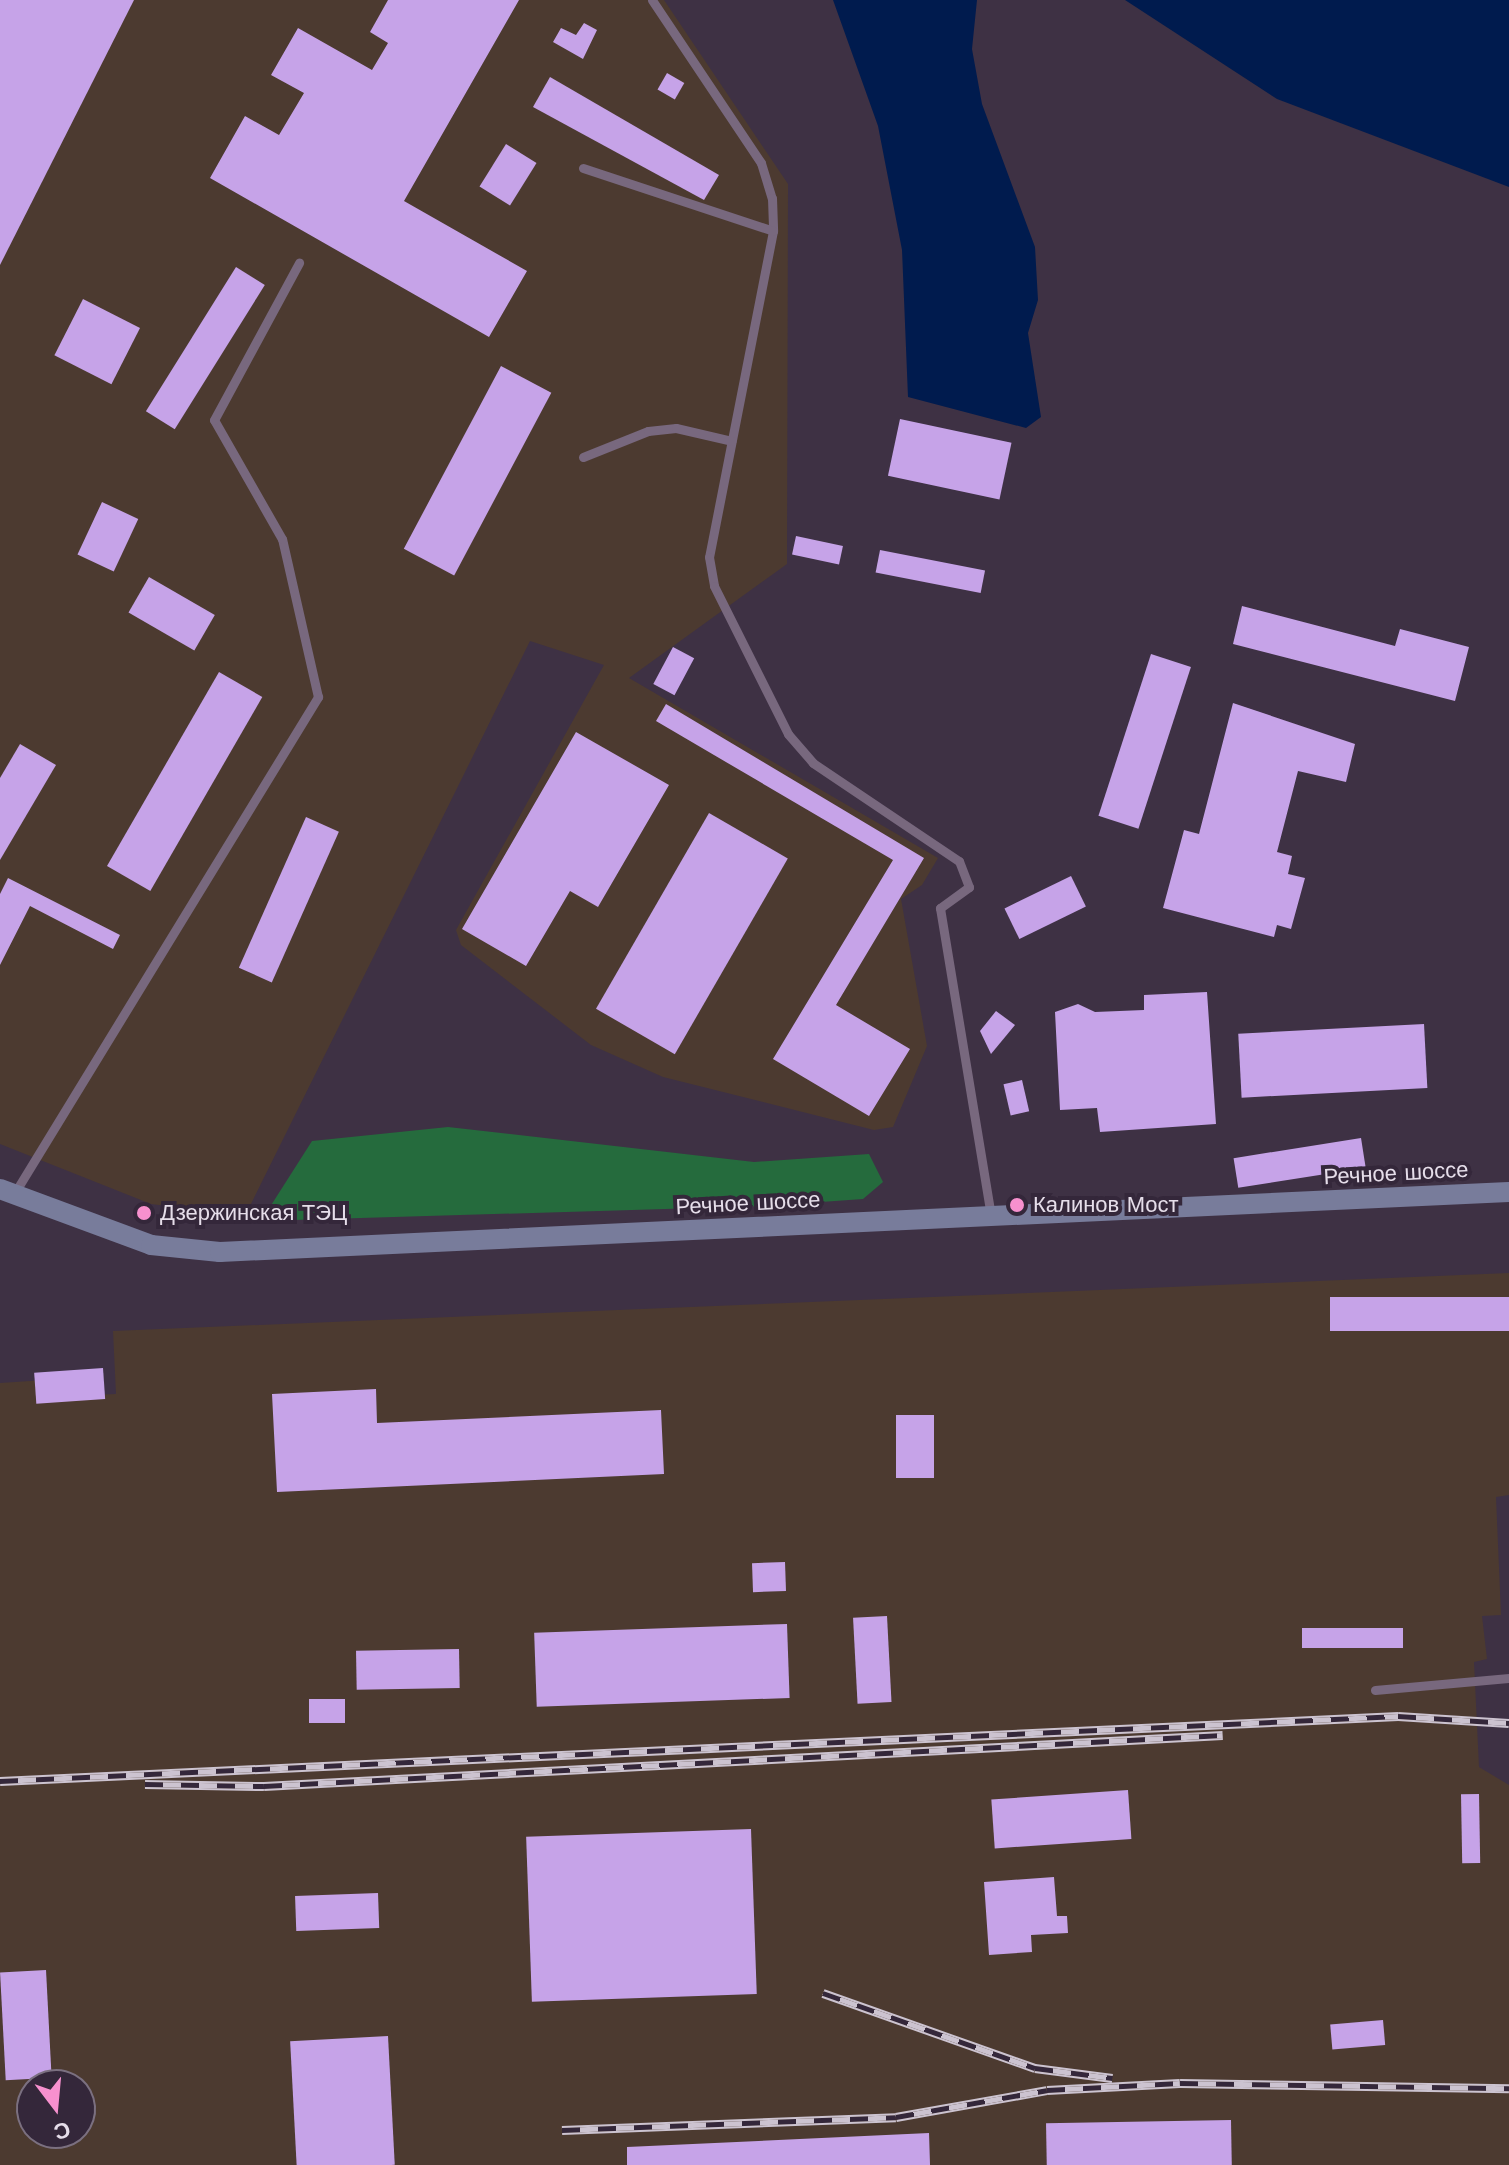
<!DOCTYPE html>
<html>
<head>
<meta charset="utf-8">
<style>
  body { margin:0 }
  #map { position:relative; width:1509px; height:2165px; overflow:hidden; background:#3e3144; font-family:"Work Sans",sans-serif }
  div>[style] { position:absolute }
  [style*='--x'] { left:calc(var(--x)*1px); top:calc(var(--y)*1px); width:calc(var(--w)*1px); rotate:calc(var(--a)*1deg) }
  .industrial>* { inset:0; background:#4c3a30 }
  .green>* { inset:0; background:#256b3d }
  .water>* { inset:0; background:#001b4e }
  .building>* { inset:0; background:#c6a3e8; transform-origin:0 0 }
  .lane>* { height:9px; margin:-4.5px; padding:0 4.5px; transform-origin:4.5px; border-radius:4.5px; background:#78687e }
  .secondary>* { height:20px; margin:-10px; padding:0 10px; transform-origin:10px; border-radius:10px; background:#787c9b }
  .rail>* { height:9px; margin-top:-4.5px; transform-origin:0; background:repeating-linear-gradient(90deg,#34273a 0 18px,#ccc3d0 0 36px); box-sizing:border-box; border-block:2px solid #ccc3d0 }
  .dots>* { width:22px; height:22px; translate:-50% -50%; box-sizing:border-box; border:4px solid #34273a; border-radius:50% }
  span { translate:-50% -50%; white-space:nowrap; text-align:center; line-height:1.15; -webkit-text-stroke:8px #34273a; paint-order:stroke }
  .street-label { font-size:22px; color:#e6deea }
  .poi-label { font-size:22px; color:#e6deea }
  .left { translate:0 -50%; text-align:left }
  .north { position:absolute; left:16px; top:2069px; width:80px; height:80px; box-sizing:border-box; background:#34273a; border:2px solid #7b7080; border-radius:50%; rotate:164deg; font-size:22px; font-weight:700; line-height:32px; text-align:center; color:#e6deea }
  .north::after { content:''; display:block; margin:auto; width:28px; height:36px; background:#f790ce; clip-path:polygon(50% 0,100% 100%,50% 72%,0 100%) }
</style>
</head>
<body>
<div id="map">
  <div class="industrial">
    <div style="clip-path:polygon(0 0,664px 0,788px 184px,787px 564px,629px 678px,938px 858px,922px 885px,901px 899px,927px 1046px,893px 1127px,874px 1130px,663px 1077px,591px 1045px,461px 945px,456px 930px,604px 665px,530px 641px,245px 1216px,151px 1204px,0 1144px)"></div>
    <div style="clip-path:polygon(evenodd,1509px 1273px,1509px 1495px,1496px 1497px,1501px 1615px,1482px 1616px,1487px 1659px,1474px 1662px,1479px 1767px,1509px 1785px,1509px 2165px,0 2165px,0 1383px,91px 1377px,93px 1395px,116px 1394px,113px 1331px,1509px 1273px,32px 2085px,80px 2085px,80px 2133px,32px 2133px,32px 2085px)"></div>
  </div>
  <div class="green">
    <div style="clip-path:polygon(448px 1127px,754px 1162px,869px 1154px,883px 1182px,863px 1199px,765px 1206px,261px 1221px,312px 1141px)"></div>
  </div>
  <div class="water">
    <div style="clip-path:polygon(833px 0,977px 0,972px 49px,982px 104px,1035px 247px,1038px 300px,1028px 333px,1041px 417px,1026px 428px,908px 397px,902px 250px,878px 126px)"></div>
    <div style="clip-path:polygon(1125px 0,1509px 0,1509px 187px,1277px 99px)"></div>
  </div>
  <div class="building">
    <div style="clip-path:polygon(0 0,134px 0,0 265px)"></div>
    <div style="clip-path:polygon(388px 0,519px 0,404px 201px,527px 271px,489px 337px,210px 178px,245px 116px,279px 135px,304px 93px,271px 75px,298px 28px,372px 70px,388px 43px,370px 32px)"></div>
    <div style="clip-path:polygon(584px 23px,597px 30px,583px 59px,553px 42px,561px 28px,576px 35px)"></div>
    <div style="left:667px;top:73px;width:20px;height:19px;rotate:30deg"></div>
    <div style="clip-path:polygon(550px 77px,719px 175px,704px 200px,533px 107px)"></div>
    <div style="left:506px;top:144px;width:36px;height:50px;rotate:32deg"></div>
    <div style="left:236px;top:267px;width:34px;height:170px;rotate:32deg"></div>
    <div style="left:83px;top:299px;width:64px;height:63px;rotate:27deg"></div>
    <div style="left:501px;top:366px;width:57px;height:207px;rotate:28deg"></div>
    <div style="left:900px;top:419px;width:114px;height:58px;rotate:12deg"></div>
    <div style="left:102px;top:502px;width:40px;height:58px;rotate:25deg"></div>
    <div style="left:796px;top:536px;width:48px;height:19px;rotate:12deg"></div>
    <div style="left:880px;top:550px;width:107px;height:23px;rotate:11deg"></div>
    <div style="left:149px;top:577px;width:76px;height:41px;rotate:30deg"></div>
    <div style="clip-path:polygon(1242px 606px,1395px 646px,1400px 629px,1469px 647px,1455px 701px,1233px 644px)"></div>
    <div style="left:673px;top:647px;width:24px;height:42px;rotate:28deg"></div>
    <div style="left:1151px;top:654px;width:42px;height:170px;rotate:18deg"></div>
    <div style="left:219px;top:672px;width:50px;height:224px;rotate:30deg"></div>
    <div style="clip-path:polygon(1233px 703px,1355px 744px,1346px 782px,1298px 771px,1277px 852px,1292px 856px,1288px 874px,1305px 878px,1291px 929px,1277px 925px,1274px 937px,1163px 908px,1184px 830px,1199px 834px)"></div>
    <div style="clip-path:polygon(666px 704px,924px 858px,836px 1005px,910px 1049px,869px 1116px,773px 1059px,893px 860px,656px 721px)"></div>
    <div style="clip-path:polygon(576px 732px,669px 785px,598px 907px,570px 891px,526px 966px,462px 929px)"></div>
    <div style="clip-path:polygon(20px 744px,56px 765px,0 860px,0 778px)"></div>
    <div style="left:709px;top:813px;width:91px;height:226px;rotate:30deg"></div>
    <div style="left:306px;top:817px;width:36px;height:165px;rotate:24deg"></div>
    <div style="left:1071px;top:876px;width:34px;height:74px;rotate:64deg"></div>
    <div style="clip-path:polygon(8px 878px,120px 935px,113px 949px,30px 906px,0 965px,0 894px)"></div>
    <div style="clip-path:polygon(1207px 992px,1216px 1124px,1100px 1132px,1097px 1108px,1060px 1110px,1055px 1012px,1078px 1004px,1095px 1012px,1144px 1010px,1144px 995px)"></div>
    <div style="clip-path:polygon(996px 1011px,1015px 1025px,991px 1054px,980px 1031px)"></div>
    <div style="left:1424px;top:1024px;width:64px;height:186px;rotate:87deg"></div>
    <div style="left:1022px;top:1080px;width:32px;height:19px;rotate:77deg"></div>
    <div style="left:1361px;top:1138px;width:30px;height:129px;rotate:81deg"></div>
    <div style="left:1509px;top:1297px;width:34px;height:179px;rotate:90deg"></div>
    <div style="left:103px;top:1368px;width:31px;height:69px;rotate:86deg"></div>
    <div style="clip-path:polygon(376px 1389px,377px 1423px,661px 1410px,664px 1474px,277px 1492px,272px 1394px)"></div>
    <div style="left:896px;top:1415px;width:38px;height:63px"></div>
    <div style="left:785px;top:1562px;width:29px;height:33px;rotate:88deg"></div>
    <div style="left:887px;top:1616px;width:86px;height:34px;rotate:87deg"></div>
    <div style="left:787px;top:1624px;width:74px;height:253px;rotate:88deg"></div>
    <div style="left:1403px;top:1628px;width:20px;height:101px;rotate:90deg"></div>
    <div style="left:459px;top:1649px;width:39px;height:103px;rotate:89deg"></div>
    <div style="left:345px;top:1699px;width:24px;height:36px;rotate:90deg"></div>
    <div style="left:1128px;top:1790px;width:49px;height:137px;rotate:86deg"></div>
    <div style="left:1479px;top:1794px;width:69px;height:18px;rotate:89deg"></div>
    <div style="left:751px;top:1829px;width:165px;height:225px;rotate:88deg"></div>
    <div style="clip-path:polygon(1054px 1877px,1057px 1916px,1067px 1916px,1068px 1933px,1031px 1935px,1032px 1952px,989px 1955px,984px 1882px)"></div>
    <div style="left:378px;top:1893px;width:35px;height:83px;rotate:88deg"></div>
    <div style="left:46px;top:1970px;width:108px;height:46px;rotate:87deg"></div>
    <div style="left:1383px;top:2020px;width:25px;height:53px;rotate:85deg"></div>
    <div style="left:388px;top:2036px;width:129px;height:98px;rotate:87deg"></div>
    <div style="left:1231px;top:2120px;width:45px;height:185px;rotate:89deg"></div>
    <div style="clip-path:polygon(929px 2133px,930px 2165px,627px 2165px,627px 2147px)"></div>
  </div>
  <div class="lane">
    <div style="--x:652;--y:0;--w:196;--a:56.2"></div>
    <div style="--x:761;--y:163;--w:37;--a:73"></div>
    <div style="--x:772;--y:198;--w:33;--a:88"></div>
    <div style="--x:773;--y:231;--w:332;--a:101.1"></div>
    <div style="--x:709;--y:557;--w:29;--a:80"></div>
    <div style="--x:714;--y:586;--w:165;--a:63.4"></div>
    <div style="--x:788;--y:734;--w:38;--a:49"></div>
    <div style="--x:813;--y:763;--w:176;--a:33.9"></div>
    <div style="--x:959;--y:861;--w:28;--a:69"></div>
    <div style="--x:969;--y:887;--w:36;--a:144"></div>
    <div style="--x:940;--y:908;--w:312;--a:80.6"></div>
    <div style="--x:583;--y:168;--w:200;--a:18.3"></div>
    <div style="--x:583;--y:457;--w:70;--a:-21.8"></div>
    <div style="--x:648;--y:431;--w:28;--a:-6"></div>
    <div style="--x:676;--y:428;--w:57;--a:13.1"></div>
    <div style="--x:14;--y:1194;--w:583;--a:-58.55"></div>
    <div style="--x:318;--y:697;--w:162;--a:-102.8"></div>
    <div style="--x:282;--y:539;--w:137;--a:-119.7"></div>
    <div style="--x:214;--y:420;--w:179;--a:-61.6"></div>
    <div style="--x:1375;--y:1690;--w:135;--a:-5.1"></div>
  </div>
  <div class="secondary">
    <div style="--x:0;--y:1189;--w:161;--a:20.3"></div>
    <div style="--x:151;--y:1245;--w:69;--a:5.8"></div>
    <div style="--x:220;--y:1252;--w:1290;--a:-2.67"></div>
  </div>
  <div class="rail">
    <div style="--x:0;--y:1781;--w:1400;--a:-2.66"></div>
    <div style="--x:1398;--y:1716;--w:111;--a:3.6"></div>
    <div style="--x:145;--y:1784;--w:119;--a:1"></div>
    <div style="--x:264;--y:1786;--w:960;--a:-3.04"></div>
    <div style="--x:823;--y:1993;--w:225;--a:19.5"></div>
    <div style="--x:1035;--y:2068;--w:78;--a:7.4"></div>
    <div style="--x:562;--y:2130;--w:334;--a:-2.2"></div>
    <div style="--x:896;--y:2117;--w:153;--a:-10.1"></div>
    <div style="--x:1047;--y:2090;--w:133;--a:-3"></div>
    <div style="--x:1180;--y:2083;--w:329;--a:0.9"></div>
  </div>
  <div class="dots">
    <div style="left:1017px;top:1205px;background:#f790ce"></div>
    <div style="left:144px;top:1213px;background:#f790ce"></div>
  </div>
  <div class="street-label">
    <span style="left:1396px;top:1173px;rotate:-3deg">Речное шоссе</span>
    <span style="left:748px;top:1203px;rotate:-3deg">Речное шоссе</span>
  </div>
  <div class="poi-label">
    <span class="left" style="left:1033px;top:1205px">Калинов Мост</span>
    <span class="left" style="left:160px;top:1213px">Дзержинская ТЭЦ</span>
  </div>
  <div class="north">С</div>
</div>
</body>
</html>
